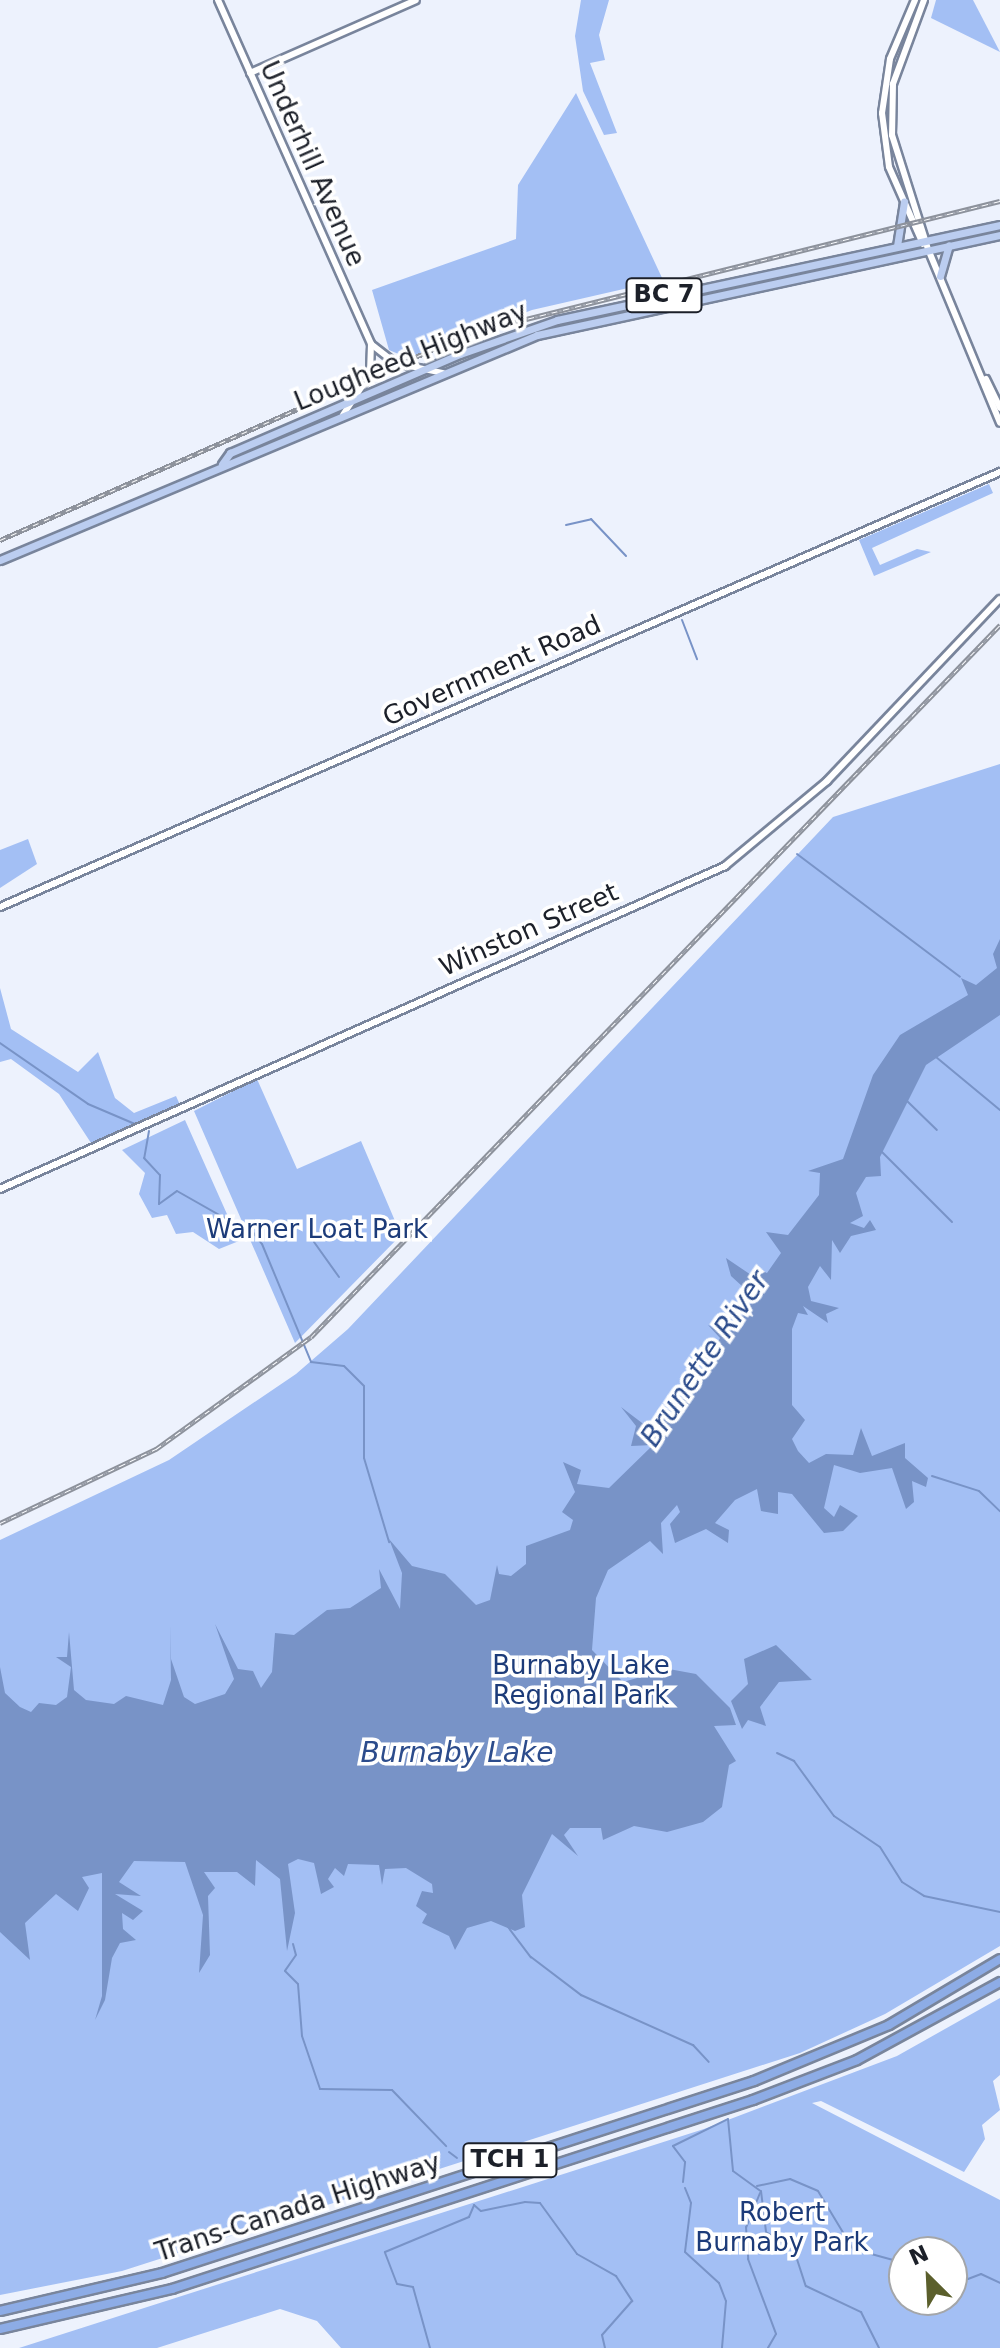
<!DOCTYPE html>
<html>
<head>
<meta charset="utf-8">
<style>
  body { margin:0 }
  #map { position:relative; width:1000px; height:2348px; overflow:hidden; background:#edf2fd; font-family:"DejaVu Sans",sans-serif }
  div>[style] { position:absolute }
  [style*='--x'] { left:calc(var(--x)*1px); top:calc(var(--y)*1px); width:calc(var(--w)*1px); rotate:calc(var(--a)*1deg) }
  .green>* { inset:0; background:#a3bff4 }
  .water>* { inset:0; background:#7893c7 }
  .stream>* { height:2px; margin:-1px; padding:0 1px; transform-origin:1px; border-radius:1px; background:#7893c7 }
  .roads { filter:drop-shadow(2px 0 #79859c) drop-shadow(-2px 0 #79859c) drop-shadow(0 2px #79859c) drop-shadow(0 -2px #79859c) }
  .tertiary>* { height:6px; margin:-3px; padding:0 3px; transform-origin:3px; border-radius:3px; background:#fff }
  .primary>* { height:7px; margin:-3.5px; padding:0 3.5px; transform-origin:3.5px; border-radius:3.5px; background:#bbcdf0 }
  .motorway>* { height:8px; margin:-4px; padding:0 4px; transform-origin:4px; border-radius:4px; background:#8dace6 }
  .rail>* { height:5px; margin-top:-2.5px; transform-origin:0; background:repeating-linear-gradient(90deg,#fff 0 6px,#8d929c 0 12px); box-sizing:border-box; border-block:2px solid #8d929c }
  span { translate:-50% -50%; white-space:nowrap; text-align:center; line-height:1.15; -webkit-text-stroke:7px #fff; paint-order:stroke }
  .shield-label span { padding:2px 6px; background:#fff; border:2px solid; border-radius:6px; -webkit-text-stroke-width:0 }
  .shield-label { font-size:24px; color:#1c2029; font-weight:700 }
  .street-label { font-size:26px; color:#1c2029 }
  .park-label { font-size:26px; color:#1c3b79 }
  .water-label { font-size:28px; color:#2c4c8c; font-style:italic }
  .north { position:absolute; left:888px; top:2236px; width:80px; height:80px; box-sizing:border-box; background:#fff; border:2px solid #a4a6a9; border-radius:50%; rotate:336deg; font-size:22px; font-weight:700; line-height:32px; text-align:center; color:#1c2029 }
  .north::after { content:''; display:block; margin:auto; width:28px; height:36px; background:#5b5f2c; clip-path:polygon(50% 0,100% 100%,50% 72%,0 100%) }
</style>
</head>
<body>
<div id="map">
  <div class="green">
    <div style="clip-path:polygon(581px 0,609px 0,599px 35px,605px 60px,590px 63px,617px 133px,604px 135px,583px 91px,575px 36px)"></div>
    <div style="clip-path:polygon(936px 0,973px 0,1000px 52px,931px 18px)"></div>
    <div style="clip-path:polygon(576px 93px,663px 280px,532px 310px,408px 358px,389px 350px,372px 290px,516px 239px,518px 185px)"></div>
    <div style="clip-path:polygon(989px 484px,993px 493px,872px 548px,880px 565px,917px 549px,931px 552px,874px 576px,859px 540px)"></div>
    <div style="clip-path:polygon(1000px 764px,1000px 1946px,885px 2014px,800px 2053px,122px 2271px,0 2295px,0 1540px,169px 1460px,296px 1374px,348px 1329px,833px 817px)"></div>
    <div style="clip-path:polygon(28px 839px,37px 864px,0 888px,0 850px)"></div>
    <div style="clip-path:polygon(0 988px,11px 1029px,78px 1072px,98px 1052px,115px 1098px,134px 1113px,176px 1096px,180px 1105px,91px 1143px,59px 1094px,11px 1059px,0 1062px)"></div>
    <div style="clip-path:polygon(257px 1079px,297px 1169px,361px 1141px,401px 1235px,295px 1343px,194px 1111px)"></div>
    <div style="clip-path:polygon(185px 1120px,239px 1241px,219px 1249px,193px 1232px,176px 1234px,167px 1215px,152px 1218px,139px 1194px,145px 1173px,122px 1150px)"></div>
    <div style="clip-path:polygon(evenodd,1000px 1998px,1000px 2075px,993px 2081px,1000px 2110px,982px 2125px,985px 2139px,964px 2172px,821px 2101px,812px 2103px,1000px 2200px,1000px 2348px,341px 2348px,317px 2321px,280px 2309px,157px 2348px,19px 2348px,704px 2129px,897px 2056px,1000px 1998px,952px 2252px,952px 2300px,904px 2300px,904px 2252px,952px 2252px)"></div>
  </div>
  <div class="water">
    <div style="clip-path:polygon(1000px 939px,1000px 1015px,926px 1065px,880px 1157px,881px 1176px,866px 1177px,856px 1193px,863px 1216px,850px 1223px,864px 1228px,870px 1220px,876px 1230px,851px 1236px,840px 1253px,832px 1240px,831px 1280px,820px 1266px,808px 1287px,811px 1301px,839px 1308px,826px 1314px,828px 1323px,803px 1306px,808px 1315px,798px 1313px,792px 1329px,792px 1405px,805px 1420px,792px 1439px,798px 1451px,809px 1463px,826px 1454px,853px 1455px,861px 1428px,872px 1456px,905px 1443px,905px 1458px,928px 1478px,926px 1487px,912px 1481px,914px 1502px,906px 1509px,892px 1468px,860px 1473px,834px 1465px,824px 1508px,834px 1517px,840px 1505px,858px 1516px,843px 1531px,824px 1533px,792px 1494px,778px 1492px,778px 1514px,761px 1511px,757px 1489px,735px 1500px,715px 1523px,729px 1530px,728px 1543px,706px 1529px,675px 1543px,670px 1524px,680px 1512px,677px 1505px,661px 1523px,663px 1554px,650px 1541px,608px 1570px,596px 1598px,592px 1650px,623px 1682px,644px 1676px,647px 1665px,696px 1674px,730px 1708px,736px 1725px,714px 1726px,736px 1761px,729px 1765px,722px 1807px,703px 1822px,667px 1832px,634px 1826px,603px 1840px,601px 1828px,570px 1828px,564px 1835px,578px 1856px,552px 1834px,522px 1895px,525px 1927px,515px 1931px,491px 1921px,467px 1928px,455px 1950px,449px 1936px,422px 1923px,427px 1914px,416px 1906px,422px 1891px,433px 1893px,432px 1884px,406px 1868px,385px 1869px,382px 1885px,379px 1865px,348px 1864px,344px 1876px,335px 1868px,328px 1879px,334px 1887px,321px 1894px,314px 1863px,298px 1859px,288px 1864px,295px 1913px,287px 1951px,280px 1879px,256px 1860px,255px 1886px,237px 1872px,204px 1872px,215px 1888px,208px 1896px,210px 1955px,199px 1973px,203px 1915px,185px 1862px,134px 1861px,119px 1882px,141px 1896px,115px 1894px,143px 1911px,133px 1920px,122px 1913px,123px 1929px,136px 1940px,120px 1943px,112px 1958px,105px 2000px,95px 2020px,102px 1996px,102px 1873px,82px 1877px,89px 1888px,78px 1911px,56px 1894px,25px 1923px,30px 1960px,0 1932px,0 1667px,5px 1693px,20px 1707px,31px 1712px,39px 1703px,56px 1705px,67px 1697px,71px 1667px,56px 1657px,67px 1657px,69px 1632px,74px 1690px,86px 1700px,114px 1704px,126px 1696px,163px 1705px,171px 1680px,170px 1624px,171px 1659px,184px 1697px,195px 1704px,225px 1694px,234px 1679px,215px 1624px,238px 1669px,253px 1671px,261px 1688px,272px 1672px,275px 1633px,294px 1635px,327px 1610px,350px 1608px,381px 1588px,379px 1569px,400px 1609px,402px 1573px,389px 1539px,412px 1566px,445px 1574px,476px 1605px,490px 1600px,497px 1565px,499px 1574px,511px 1576px,526px 1564px,526px 1546px,570px 1530px,573px 1520px,562px 1512px,575px 1492px,563px 1462px,581px 1470px,577px 1484px,609px 1488px,653px 1445px,631px 1446px,636px 1426px,621px 1407px,650px 1429px,684px 1404px,683px 1393px,691px 1394px,720px 1338px,708px 1325px,727px 1335px,755px 1298px,731px 1276px,726px 1258px,760px 1281px,760px 1270px,767px 1273px,781px 1253px,766px 1232px,788px 1235px,819px 1195px,820px 1173px,808px 1171px,843px 1159px,873px 1075px,900px 1035px,968px 995px,961px 978px,976px 985px,997px 968px,993px 954px)"></div>
    <div style="clip-path:polygon(776px 1645px,812px 1680px,779px 1682px,760px 1707px,766px 1726px,748px 1720px,742px 1729px,731px 1701px,748px 1684px,744px 1659px)"></div>
  </div>
  <div class="stream">
    <div style="--x:566;--y:525;--w:26;--a:-13"></div>
    <div style="--x:591;--y:519;--w:51;--a:46.6"></div>
    <div style="--x:682;--y:620;--w:42;--a:69"></div>
    <div style="--x:797;--y:854;--w:204;--a:37"></div>
    <div style="--x:0;--y:1043;--w:107;--a:34.7"></div>
    <div style="--x:88;--y:1104;--w:51;--a:23.1"></div>
    <div style="--x:936;--y:1057;--w:83;--a:39.6"></div>
    <div style="--x:906;--y:1100;--w:43;--a:44.1"></div>
    <div style="--x:149;--y:1131;--w:27;--a:100"></div>
    <div style="--x:144;--y:1158;--w:23;--a:47"></div>
    <div style="--x:160;--y:1175;--w:29;--a:92"></div>
    <div style="--x:159;--y:1204;--w:22;--a:-36"></div>
    <div style="--x:177;--y:1191;--w:61;--a:29.5"></div>
    <div style="--x:882;--y:1152;--w:99;--a:45"></div>
    <div style="--x:246;--y:1223;--w:26;--a:53"></div>
    <div style="--x:262;--y:1244;--w:128;--a:67.4"></div>
    <div style="--x:311;--y:1362;--w:33;--a:7"></div>
    <div style="--x:344;--y:1366;--w:28;--a:45"></div>
    <div style="--x:364;--y:1386;--w:72;--a:90"></div>
    <div style="--x:364;--y:1458;--w:88;--a:73.4"></div>
    <div style="--x:314;--y:1242;--w:43;--a:54.5"></div>
    <div style="--x:932;--y:1476;--w:49;--a:17.7"></div>
    <div style="--x:979;--y:1491;--w:29;--a:44"></div>
    <div style="--x:777;--y:1753;--w:19;--a:25"></div>
    <div style="--x:794;--y:1761;--w:68;--a:54"></div>
    <div style="--x:834;--y:1816;--w:55;--a:34"></div>
    <div style="--x:880;--y:1847;--w:41;--a:57.8"></div>
    <div style="--x:902;--y:1882;--w:26;--a:32"></div>
    <div style="--x:924;--y:1896;--w:78;--a:11.9"></div>
    <div style="--x:508;--y:1927;--w:38;--a:53"></div>
    <div style="--x:531;--y:1957;--w:63;--a:37.2"></div>
    <div style="--x:581;--y:1995;--w:123;--a:24.1"></div>
    <div style="--x:693;--y:2045;--w:23;--a:47"></div>
    <div style="--x:293;--y:1944;--w:11;--a:75"></div>
    <div style="--x:296;--y:1955;--w:19;--a:125"></div>
    <div style="--x:285;--y:1971;--w:18;--a:45"></div>
    <div style="--x:298;--y:1984;--w:52;--a:85.6"></div>
    <div style="--x:302;--y:2036;--w:56;--a:71.2"></div>
    <div style="--x:320;--y:2089;--w:72;--a:0.8"></div>
    <div style="--x:392;--y:2090;--w:78;--a:46"></div>
    <div style="--x:449;--y:2152;--w:10;--a:37"></div>
    <div style="--x:683;--y:2182;--w:20;--a:-84"></div>
    <div style="--x:685;--y:2162;--w:20;--a:-127"></div>
    <div style="--x:673;--y:2146;--w:61;--a:-26.1"></div>
    <div style="--x:728;--y:2119;--w:52;--a:84.5"></div>
    <div style="--x:733;--y:2171;--w:34;--a:36"></div>
    <div style="--x:761;--y:2191;--w:41;--a:83"></div>
    <div style="--x:766;--y:2232;--w:33;--a:33"></div>
    <div style="--x:794;--y:2250;--w:38;--a:72"></div>
    <div style="--x:806;--y:2286;--w:61;--a:25.3"></div>
    <div style="--x:861;--y:2312;--w:40;--a:63.4"></div>
    <div style="--x:757;--y:2186;--w:34;--a:-12"></div>
    <div style="--x:790;--y:2179;--w:30;--a:23"></div>
    <div style="--x:818;--y:2191;--w:68;--a:58.9"></div>
    <div style="--x:853;--y:2249;--w:53;--a:15.4"></div>
    <div style="--x:685;--y:2188;--w:16;--a:68"></div>
    <div style="--x:691;--y:2203;--w:49;--a:97"></div>
    <div style="--x:685;--y:2252;--w:46;--a:42.4"></div>
    <div style="--x:719;--y:2283;--w:19;--a:69"></div>
    <div style="--x:726;--y:2301;--w:47;--a:94.9"></div>
    <div style="--x:760;--y:2193;--w:37;--a:112"></div>
    <div style="--x:746;--y:2227;--w:32;--a:86"></div>
    <div style="--x:748;--y:2259;--w:80;--a:69.5"></div>
    <div style="--x:776;--y:2334;--w:16;--a:120"></div>
    <div style="--x:952;--y:2267;--w:20;--a:37"></div>
    <div style="--x:968;--y:2279;--w:14;--a:-21"></div>
    <div style="--x:981;--y:2274;--w:21;--a:25"></div>
    <div style="--x:430;--y:2348;--w:63;--a:-105.6"></div>
    <div style="--x:413;--y:2287;--w:16;--a:-169"></div>
    <div style="--x:397;--y:2284;--w:34;--a:-111"></div>
    <div style="--x:385;--y:2252;--w:91;--a:-22.6"></div>
    <div style="--x:469;--y:2217;--w:13;--a:-67"></div>
    <div style="--x:474;--y:2205;--w:9;--a:41"></div>
    <div style="--x:481;--y:2211;--w:45;--a:-11.6"></div>
    <div style="--x:525;--y:2202;--w:15;--a:4"></div>
    <div style="--x:540;--y:2203;--w:63;--a:54"></div>
    <div style="--x:577;--y:2254;--w:45;--a:29.4"></div>
    <div style="--x:616;--y:2276;--w:30;--a:57"></div>
    <div style="--x:632;--y:2301;--w:45;--a:131.4"></div>
    <div style="--x:602;--y:2335;--w:13;--a:77"></div>
  </div>
  <div class="roads">
    <div class="tertiary">
      <div style="--x:218;--y:0;--w:376;--a:66"></div>
      <div style="--x:371;--y:344;--w:30;--a:92"></div>
      <div style="--x:370;--y:374;--w:49;--a:123.4"></div>
      <div style="--x:915;--y:0;--w:64;--a:113"></div>
      <div style="--x:890;--y:59;--w:55;--a:98.4"></div>
      <div style="--x:882;--y:113;--w:54;--a:82.6"></div>
      <div style="--x:889;--y:167;--w:84;--a:66.2"></div>
      <div style="--x:924;--y:0;--w:90;--a:110.3"></div>
      <div style="--x:893;--y:84;--w:51;--a:91.1"></div>
      <div style="--x:892;--y:135;--w:120;--a:72.5"></div>
      <div style="--x:928;--y:249;--w:188;--a:67.5"></div>
      <div style="--x:250;--y:73;--w:181;--a:-23.7"></div>
      <div style="--x:371;--y:344;--w:31;--a:38"></div>
      <div style="--x:395;--y:363;--w:49;--a:11.8"></div>
      <div style="--x:986;--y:379;--w:32;--a:64"></div>
      <div style="--x:0;--y:907;--w:1091;--a:-23.51"></div>
      <div style="--x:0;--y:1189;--w:794;--a:-24.01"></div>
      <div style="--x:725;--y:866;--w:133;--a:-39.8"></div>
      <div style="--x:827;--y:781;--w:251;--a:-46.5"></div>
    </div>
    <div class="primary">
      <div style="--x:897;--y:246;--w:45;--a:-81"></div>
      <div style="--x:940;--y:276;--w:32;--a:-74"></div>
      <div style="--x:222;--y:464;--w:14;--a:-54"></div>
      <div style="--x:230;--y:453;--w:250;--a:-23.3"></div>
      <div style="--x:460;--y:354;--w:103;--a:-19.3"></div>
      <div style="--x:557;--y:320;--w:453;--a:-12.1"></div>
      <div style="--x:0;--y:560;--w:582;--a:-22.73"></div>
      <div style="--x:537;--y:335;--w:474;--a:-12.2"></div>
    </div>
    <div class="motorway">
      <div style="--x:0;--y:2311;--w:166;--a:-13.2"></div>
      <div style="--x:162;--y:2273;--w:622;--a:-17.97"></div>
      <div style="--x:754;--y:2081;--w:146;--a:-22.5"></div>
      <div style="--x:889;--y:2025;--w:129;--a:-30.7"></div>
      <div style="--x:0;--y:2329;--w:177;--a:-13.1"></div>
      <div style="--x:172;--y:2289;--w:611;--a:-18.02"></div>
      <div style="--x:753;--y:2100;--w:111;--a:-21"></div>
      <div style="--x:857;--y:2060;--w:163;--a:-28.6"></div>
    </div>
  </div>
  <div class="rail">
    <div style="--x:0;--y:540;--w:514;--a:-23.77"></div>
    <div style="--x:470;--y:333;--w:546;--a:-13.99"></div>
    <div style="--x:0;--y:1523;--w:173;--a:-25.4"></div>
    <div style="--x:156;--y:1449;--w:191;--a:-35.9"></div>
    <div style="--x:311;--y:1337;--w:991;--a:-45.94"></div>
  </div>
  <div class="shield-label">
    <span style="left:664px;top:295px">BC 7</span>
    <span style="left:510px;top:2160px">TCH 1</span>
  </div>
  <div class="street-label">
    <span style="left:312px;top:164px;rotate:66deg">Underhill Avenue</span>
    <span style="left:411px;top:357px;rotate:-22deg">Lougheed Highway</span>
    <span style="left:492px;top:671px;rotate:-24deg">Government Road</span>
    <span style="left:529px;top:930px;rotate:-24deg">Winston Street</span>
    <span style="left:298px;top:2208px;rotate:-18deg">Trans-Canada Highway</span>
  </div>
  <div class="park-label">
    <span style="left:317px;top:1230px">Warner Loat Park</span>
    <span style="left:581px;top:1681px">Burnaby Lake<br>Regional Park</span>
    <span style="left:782px;top:2228px">Robert<br>Burnaby Park</span>
  </div>
  <div class="water-label">
    <span style="left:705px;top:1359px;rotate:-56deg">Brunette River</span>
    <span style="left:457px;top:1753px">Burnaby Lake</span>
  </div>
  <div class="north">N</div>
</div>
</body>
</html>
